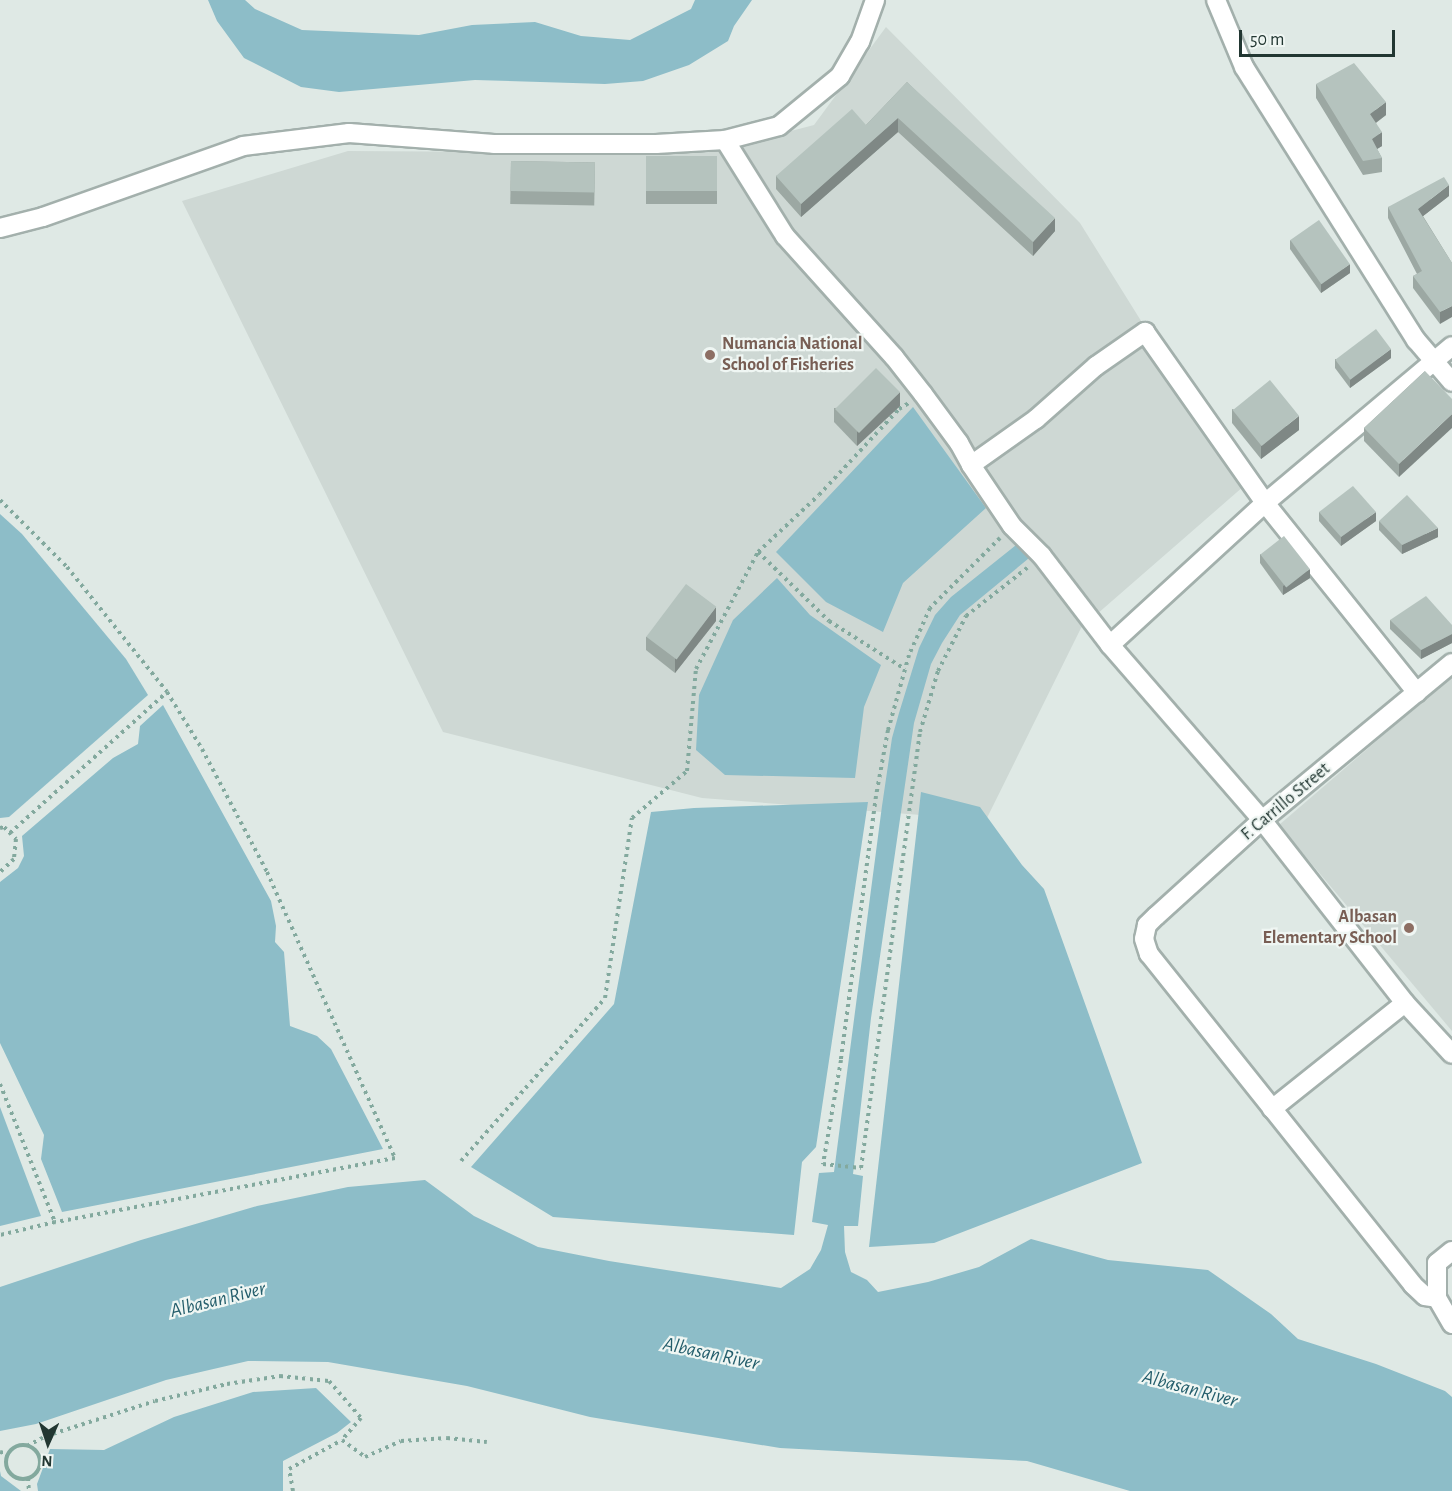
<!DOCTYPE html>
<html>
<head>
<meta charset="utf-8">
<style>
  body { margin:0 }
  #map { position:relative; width:1452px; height:1491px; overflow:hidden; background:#dfe9e5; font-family:"Alegreya Sans",sans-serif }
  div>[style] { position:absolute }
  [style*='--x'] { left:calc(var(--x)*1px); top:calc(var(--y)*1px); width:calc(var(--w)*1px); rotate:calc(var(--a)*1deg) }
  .built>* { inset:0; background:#ced8d4 }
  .water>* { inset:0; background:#8dbdc8 }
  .path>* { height:4px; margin-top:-2px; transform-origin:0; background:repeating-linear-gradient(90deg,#83a99e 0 3px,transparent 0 7.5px) }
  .path>.ring { margin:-2px; padding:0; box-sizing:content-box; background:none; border:4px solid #83a99e; border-radius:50% }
  .roads { filter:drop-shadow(2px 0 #a3b0ac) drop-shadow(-2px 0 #a3b0ac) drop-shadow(0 2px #a3b0ac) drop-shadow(0 -2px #a3b0ac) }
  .minor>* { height:18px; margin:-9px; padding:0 9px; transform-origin:9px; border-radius:9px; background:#fff }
  .wall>* { inset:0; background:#9ca8a3; transform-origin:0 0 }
  .shaded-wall>* { inset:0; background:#7f8885 }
  .building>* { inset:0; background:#b5c3be; transform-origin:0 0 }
  .dots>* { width:16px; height:16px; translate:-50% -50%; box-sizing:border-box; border:3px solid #eff6f3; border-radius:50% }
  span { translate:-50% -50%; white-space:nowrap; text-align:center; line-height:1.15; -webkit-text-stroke:4.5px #eff6f3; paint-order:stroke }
  .education-label { font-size:18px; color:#785e54; font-weight:700 }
  .left { translate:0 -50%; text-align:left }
  .right { translate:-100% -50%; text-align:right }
  .street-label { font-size:18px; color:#223732 }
  .water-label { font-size:20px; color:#235d6b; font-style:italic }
  .north { position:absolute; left:18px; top:1413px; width:60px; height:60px; -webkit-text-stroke:4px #eff6f3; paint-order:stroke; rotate:183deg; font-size:16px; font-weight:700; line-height:24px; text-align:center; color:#223732 }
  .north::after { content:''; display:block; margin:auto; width:21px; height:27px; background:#223732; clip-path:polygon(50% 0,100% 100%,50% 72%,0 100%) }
  .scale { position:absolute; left:1239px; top:30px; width:156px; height:27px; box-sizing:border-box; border:3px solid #223732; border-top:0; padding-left:8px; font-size:18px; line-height:21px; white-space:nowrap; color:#223732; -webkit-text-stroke:4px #eff6f3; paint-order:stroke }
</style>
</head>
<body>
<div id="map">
  <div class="built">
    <div style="clip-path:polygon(886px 27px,1080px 223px,1244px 486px,1081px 628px,986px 820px,702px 798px,443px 732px,182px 201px,348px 151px,706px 153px,814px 125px)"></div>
    <div style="clip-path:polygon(1452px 676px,1452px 1031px,1279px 825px)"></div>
  </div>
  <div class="water">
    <div style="clip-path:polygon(208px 0,245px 0,255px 9px,302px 30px,419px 35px,472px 25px,535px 22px,581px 36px,630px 40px,691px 9px,695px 0,752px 0,734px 26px,728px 41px,689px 65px,643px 81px,605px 84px,475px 80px,339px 92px,301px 87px,244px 58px,217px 21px)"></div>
    <div style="clip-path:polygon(913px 407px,986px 508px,903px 583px,883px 632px,826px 602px,776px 552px)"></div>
    <div style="clip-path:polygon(0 514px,22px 534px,126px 659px,148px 695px,9px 817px,0 818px)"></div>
    <div style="clip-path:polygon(1025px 538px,1034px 554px,960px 615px,942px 643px,931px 664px,914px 723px,871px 1018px,853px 1174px,863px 1176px,858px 1226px,844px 1226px,845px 1252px,851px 1272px,867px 1280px,878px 1292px,928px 1282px,979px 1267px,1031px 1239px,1108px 1260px,1208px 1270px,1271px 1314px,1298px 1339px,1376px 1364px,1445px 1391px,1452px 1397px,1452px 1491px,1130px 1491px,1027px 1461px,780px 1448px,590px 1417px,467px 1386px,328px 1362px,248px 1361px,166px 1380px,36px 1424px,0 1431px,0 1287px,141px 1240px,257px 1206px,348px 1187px,425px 1180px,474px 1216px,538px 1247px,609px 1261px,781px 1288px,810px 1269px,821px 1250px,828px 1225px,812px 1222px,819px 1173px,834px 1172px,882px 806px,892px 738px,899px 713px,919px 648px,935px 615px,951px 597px)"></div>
    <div style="clip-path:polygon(777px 578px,810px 615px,881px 665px,864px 707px,855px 778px,725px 775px,696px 750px,699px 695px,733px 620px)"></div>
    <div style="clip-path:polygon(163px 705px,271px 901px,276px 926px,275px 942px,284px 952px,290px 1026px,317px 1036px,331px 1049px,383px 1149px,62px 1212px,41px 1159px,44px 1135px,0 1043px,0 882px,18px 868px,24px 856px,22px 836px,113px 758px,138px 744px,140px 726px)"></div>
    <div style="clip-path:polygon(921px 792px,980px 807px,1022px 865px,1044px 889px,1142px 1163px,934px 1243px,869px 1247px)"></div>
    <div style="clip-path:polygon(868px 802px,816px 1147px,802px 1162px,794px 1235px,553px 1217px,471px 1167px,614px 1004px,651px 812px,694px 808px)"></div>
    <div style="clip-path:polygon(0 1107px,41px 1216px,0 1226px)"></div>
    <div style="clip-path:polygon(316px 1388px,351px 1422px,337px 1433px,283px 1461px,283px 1491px,38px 1491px,37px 1484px,50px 1449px,104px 1450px,174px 1417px,253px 1392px)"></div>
    <div style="clip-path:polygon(0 1471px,1px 1476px,21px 1491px,0 1491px)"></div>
  </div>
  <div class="path">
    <div style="--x:0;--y:500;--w:95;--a:45"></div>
    <div style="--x:67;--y:567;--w:160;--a:51.3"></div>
    <div style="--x:167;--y:692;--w:67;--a:58.4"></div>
    <div style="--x:202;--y:749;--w:139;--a:62.1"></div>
    <div style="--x:267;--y:872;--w:313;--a:65.9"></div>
    <div style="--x:395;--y:1158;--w:346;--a:169.3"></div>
    <div style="--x:55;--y:1222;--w:57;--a:166.7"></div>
    <div style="--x:1000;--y:538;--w:99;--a:135"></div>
    <div style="--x:930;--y:608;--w:51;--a:114.1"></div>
    <div style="--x:909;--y:655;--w:78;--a:105.6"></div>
    <div style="--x:888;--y:730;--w:67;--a:100.3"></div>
    <div style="--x:876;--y:796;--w:266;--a:97.6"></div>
    <div style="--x:841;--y:1060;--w:106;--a:99.8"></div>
    <div style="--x:823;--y:1164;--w:38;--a:6"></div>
    <div style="--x:861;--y:1168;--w:440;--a:-82.3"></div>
    <div style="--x:920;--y:732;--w:64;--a:-73.6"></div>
    <div style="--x:938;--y:671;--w:62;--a:-63"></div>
    <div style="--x:966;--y:616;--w:78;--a:-38.2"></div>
    <div style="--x:758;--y:552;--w:83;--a:-43.1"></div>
    <div style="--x:819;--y:495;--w:117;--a:-47.1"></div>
    <div style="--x:899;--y:409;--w:12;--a:-31"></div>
    <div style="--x:0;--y:828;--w:4;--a:-14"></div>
    <div style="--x:4;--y:827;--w:17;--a:45"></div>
    <div style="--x:16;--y:839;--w:20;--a:96"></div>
    <div style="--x:14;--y:859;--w:19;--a:137"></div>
    <div style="--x:10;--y:833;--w:211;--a:-41.9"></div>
    <div style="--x:0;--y:1084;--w:149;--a:68.3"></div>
    <div style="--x:461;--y:1161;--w:217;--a:-48.5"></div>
    <div style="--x:605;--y:998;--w:182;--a:-81.5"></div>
    <div style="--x:632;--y:818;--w:72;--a:-40.5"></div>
    <div style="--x:687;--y:771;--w:102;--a:-85"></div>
    <div style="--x:696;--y:669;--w:132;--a:-62.1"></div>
    <div style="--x:758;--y:552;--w:99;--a:44.2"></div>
    <div style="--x:829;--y:621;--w:90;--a:32.3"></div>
    <div class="ring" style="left:6px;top:1445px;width:30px;height:30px"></div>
    <div style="--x:27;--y:1446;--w:21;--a:-28"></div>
    <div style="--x:46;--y:1436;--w:114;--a:-17.8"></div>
    <div style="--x:155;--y:1401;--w:74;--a:-13.3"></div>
    <div style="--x:227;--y:1384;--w:54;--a:-8.6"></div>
    <div style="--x:280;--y:1376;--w:49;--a:5.8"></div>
    <div style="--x:329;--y:1381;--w:49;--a:49.1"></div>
    <div style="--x:361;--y:1418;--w:29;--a:131"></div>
    <div style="--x:342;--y:1440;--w:29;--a:36"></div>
    <div style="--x:365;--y:1457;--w:39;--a:-24"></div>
    <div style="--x:401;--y:1441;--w:46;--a:-3.7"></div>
    <div style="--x:447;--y:1438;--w:40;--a:5.7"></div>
    <div style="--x:0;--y:1452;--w:8;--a:14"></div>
    <div style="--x:28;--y:1478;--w:13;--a:86"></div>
    <div style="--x:293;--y:1491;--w:22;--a:-100"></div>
    <div style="--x:289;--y:1469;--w:60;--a:-28.7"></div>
  </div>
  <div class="roads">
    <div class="minor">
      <div style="--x:1216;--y:0;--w:73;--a:67.3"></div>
      <div style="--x:1244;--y:67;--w:323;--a:57.8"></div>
      <div style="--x:1416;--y:340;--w:55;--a:49.4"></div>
      <div style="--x:725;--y:140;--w:113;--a:58"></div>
      <div style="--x:785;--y:236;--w:163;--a:48"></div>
      <div style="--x:894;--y:357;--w:47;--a:51.9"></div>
      <div style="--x:923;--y:394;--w:61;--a:53.7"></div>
      <div style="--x:959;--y:443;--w:25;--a:61"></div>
      <div style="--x:971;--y:465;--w:73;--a:56.1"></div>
      <div style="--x:1012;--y:526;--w:42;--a:45"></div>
      <div style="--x:1042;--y:556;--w:112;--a:52.6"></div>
      <div style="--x:1110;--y:645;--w:232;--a:49"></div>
      <div style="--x:1262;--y:820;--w:232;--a:52"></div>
      <div style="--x:1405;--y:1003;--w:69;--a:47.3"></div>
      <div style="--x:0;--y:228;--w:44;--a:-14.3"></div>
      <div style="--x:43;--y:217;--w:212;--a:-19.5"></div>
      <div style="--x:243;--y:146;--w:107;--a:-7"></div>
      <div style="--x:349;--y:133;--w:145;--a:4.3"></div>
      <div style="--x:494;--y:144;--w:162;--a:0"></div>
      <div style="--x:656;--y:144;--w:69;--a:-3.3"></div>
      <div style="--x:725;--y:140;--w:56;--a:-14.5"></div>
      <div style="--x:779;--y:126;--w:79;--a:-39.3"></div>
      <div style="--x:840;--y:76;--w:39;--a:-60"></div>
      <div style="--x:860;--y:42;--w:45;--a:-70.3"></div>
      <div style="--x:971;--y:465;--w:80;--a:-35.3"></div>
      <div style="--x:1036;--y:419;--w:80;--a:-41.5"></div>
      <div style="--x:1096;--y:366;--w:60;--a:-34.8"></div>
      <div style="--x:1145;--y:332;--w:209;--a:54.9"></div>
      <div style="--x:1265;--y:503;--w:243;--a:51.3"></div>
      <div style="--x:1110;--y:645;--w:210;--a:-42.5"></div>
      <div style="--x:1265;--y:503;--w:244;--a:-40"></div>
      <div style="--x:1452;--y:663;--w:246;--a:140.4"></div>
      <div style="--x:1262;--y:820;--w:143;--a:137.8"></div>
      <div style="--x:1156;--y:916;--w:13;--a:135"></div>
      <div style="--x:1147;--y:925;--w:14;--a:102"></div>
      <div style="--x:1144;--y:939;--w:16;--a:72"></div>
      <div style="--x:1149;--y:954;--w:423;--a:51.4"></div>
      <div style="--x:1413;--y:1285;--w:16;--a:43"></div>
      <div style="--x:1425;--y:1296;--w:12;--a:9"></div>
      <div style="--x:1437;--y:1298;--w:35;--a:-90"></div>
      <div style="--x:1437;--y:1263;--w:19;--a:-39"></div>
      <div style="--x:1272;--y:1109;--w:170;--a:-38.6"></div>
      <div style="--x:1437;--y:1298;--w:30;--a:60"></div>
    </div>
  </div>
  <div class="wall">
    <div style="clip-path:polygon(907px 82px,1055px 231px,1033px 256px,898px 132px,801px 217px,776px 189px,776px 176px,866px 125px)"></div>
    <div style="clip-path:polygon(1316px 84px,1386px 115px,1376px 123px,1382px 146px,1377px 149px,1382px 158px,1382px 172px,1363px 175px,1316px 98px)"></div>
    <div style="left:717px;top:156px;width:48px;height:71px;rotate:90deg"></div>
    <div style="left:511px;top:161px;width:84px;height:43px;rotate:1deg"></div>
    <div style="clip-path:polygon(1449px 196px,1423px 216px,1452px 263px,1440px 324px,1413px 288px,1413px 276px,1417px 274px,1388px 218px,1388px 207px)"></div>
    <div style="clip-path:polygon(1290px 240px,1350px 273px,1321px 293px,1290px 249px)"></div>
    <div style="clip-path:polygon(1391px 358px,1350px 388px,1335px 368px,1335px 359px)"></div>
    <div style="clip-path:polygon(1425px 371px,1399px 477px,1364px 441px,1364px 428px)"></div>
    <div style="clip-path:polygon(900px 406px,857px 446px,834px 422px,834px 408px)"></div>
    <div style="clip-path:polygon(1232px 409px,1299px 430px,1261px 459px,1232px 423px)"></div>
    <div style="clip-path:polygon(1319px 512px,1376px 521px,1341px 546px,1319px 521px)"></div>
    <div style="clip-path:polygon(1379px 521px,1438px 537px,1402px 554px,1379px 530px)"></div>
    <div style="clip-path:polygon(1260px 554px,1310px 578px,1283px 595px,1260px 563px)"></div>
    <div style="clip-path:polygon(1390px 620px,1452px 625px,1452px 643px,1421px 659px,1390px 629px)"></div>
    <div style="clip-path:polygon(716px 621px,675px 673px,646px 650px,646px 637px)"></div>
  </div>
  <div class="shaded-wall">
    <div style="clip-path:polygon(1386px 102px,1386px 115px,1370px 127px,1370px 114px)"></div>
    <div style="clip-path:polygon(898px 118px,898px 132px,801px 217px,801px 204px)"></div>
    <div style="clip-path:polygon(1382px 132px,1382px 146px,1372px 152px,1372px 139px)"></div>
    <div style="clip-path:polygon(1449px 185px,1449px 196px,1418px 220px,1418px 209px)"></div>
    <div style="clip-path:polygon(1055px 218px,1055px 231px,1033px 256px,1033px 242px)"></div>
    <div style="clip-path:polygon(1350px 264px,1350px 273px,1321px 293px,1321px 284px)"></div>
    <div style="clip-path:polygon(1452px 306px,1452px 317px,1440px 324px,1440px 312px)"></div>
    <div style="clip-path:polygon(1391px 349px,1391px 358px,1350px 388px,1350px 379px)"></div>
    <div style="clip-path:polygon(900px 392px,900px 406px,857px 446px,857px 432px)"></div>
    <div style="clip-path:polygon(1452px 414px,1452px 428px,1399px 477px,1399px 464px)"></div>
    <div style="clip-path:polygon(1299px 416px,1299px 430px,1261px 459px,1261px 446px)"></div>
    <div style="clip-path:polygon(1376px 512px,1376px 521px,1341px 546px,1341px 537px)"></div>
    <div style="clip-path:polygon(1438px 528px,1438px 537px,1402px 554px,1402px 545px)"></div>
    <div style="clip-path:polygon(1310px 569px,1310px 578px,1283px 595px,1283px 586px)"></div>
    <div style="clip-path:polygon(716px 607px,716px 621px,675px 673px,675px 659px)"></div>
    <div style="clip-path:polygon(1452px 634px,1452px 643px,1421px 659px,1421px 650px)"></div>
  </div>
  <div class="building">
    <div style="clip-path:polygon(1354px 63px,1386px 102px,1370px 114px,1382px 132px,1372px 139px,1382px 158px,1363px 161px,1316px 84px)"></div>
    <div style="clip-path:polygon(907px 82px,1055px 218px,1033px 242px,898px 118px,801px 204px,776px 176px,852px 109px,866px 125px)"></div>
    <div style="left:717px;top:156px;width:35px;height:71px;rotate:90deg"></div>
    <div style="left:511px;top:161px;width:84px;height:30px;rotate:1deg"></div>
    <div style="clip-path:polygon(1444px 177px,1449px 185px,1418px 209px,1452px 263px,1452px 306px,1440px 312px,1413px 276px,1422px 271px,1388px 207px)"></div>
    <div style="left:1319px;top:220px;width:54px;height:35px;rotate:55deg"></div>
    <div style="left:1376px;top:329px;width:25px;height:51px;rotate:53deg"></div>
    <div style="left:876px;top:368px;width:34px;height:58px;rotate:45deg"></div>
    <div style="clip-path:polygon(1425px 371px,1452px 399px,1452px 414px,1399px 464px,1364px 428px)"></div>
    <div style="left:1270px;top:380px;width:46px;height:48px;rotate:51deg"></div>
    <div style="clip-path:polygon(1353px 486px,1376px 512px,1341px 537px,1319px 512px)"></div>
    <div style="clip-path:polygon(1407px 495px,1438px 528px,1402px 545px,1379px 521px)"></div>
    <div style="left:1284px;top:536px;width:42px;height:30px;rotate:52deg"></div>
    <div style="left:686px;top:584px;width:38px;height:66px;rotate:37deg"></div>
    <div style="clip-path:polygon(1426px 596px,1452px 625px,1452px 634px,1421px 650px,1390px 620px)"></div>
  </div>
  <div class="dots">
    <div style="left:710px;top:355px;background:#8d6e63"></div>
    <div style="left:1409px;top:928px;background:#8d6e63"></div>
  </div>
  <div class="education-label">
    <span class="left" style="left:722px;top:355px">Numancia National<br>School of Fisheries</span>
    <span class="right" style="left:1397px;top:928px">Albasan<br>Elementary School</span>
  </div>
  <div class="street-label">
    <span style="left:1286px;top:802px;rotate:-40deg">F. Carrillo Street</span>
  </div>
  <div class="water-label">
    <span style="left:218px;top:1300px;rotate:-14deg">Albasan River</span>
    <span style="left:711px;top:1354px;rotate:12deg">Albasan River</span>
    <span style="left:1190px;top:1389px;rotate:15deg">Albasan River</span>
  </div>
  <div class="north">N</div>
  <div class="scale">50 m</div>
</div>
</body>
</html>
